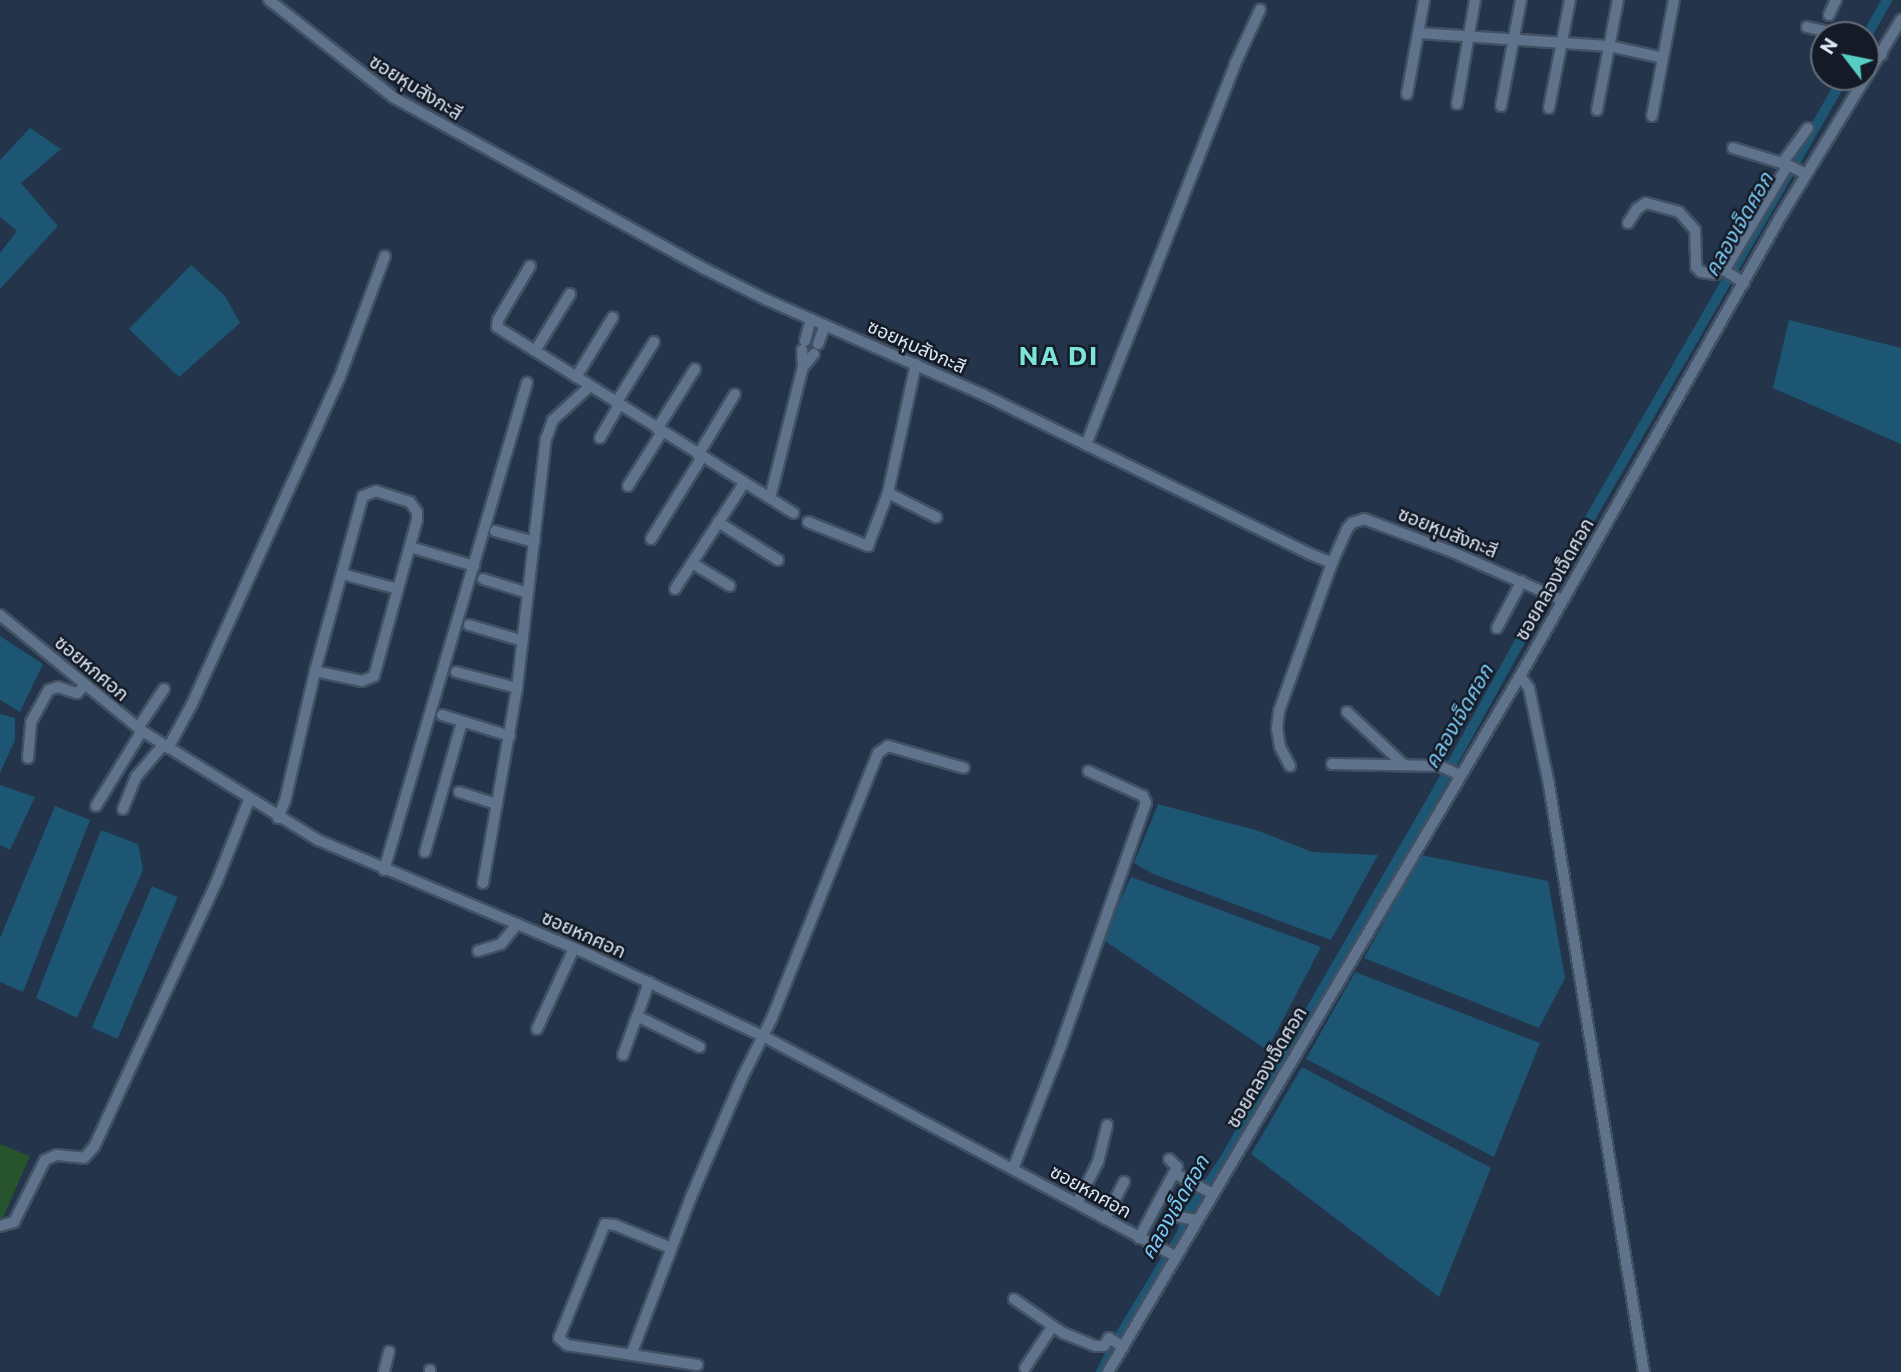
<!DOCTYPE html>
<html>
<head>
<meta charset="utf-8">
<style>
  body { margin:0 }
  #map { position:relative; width:1901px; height:1372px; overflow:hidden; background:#23344b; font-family:Commissioner,"Noto Sans Thai",sans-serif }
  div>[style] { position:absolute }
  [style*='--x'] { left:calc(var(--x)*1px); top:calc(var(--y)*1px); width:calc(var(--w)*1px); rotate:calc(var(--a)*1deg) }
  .green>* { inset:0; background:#27542c }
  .water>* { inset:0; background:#1d5673; transform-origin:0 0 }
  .canal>* { height:10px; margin:-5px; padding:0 5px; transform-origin:5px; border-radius:5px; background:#1d5673 }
  .roads { filter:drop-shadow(2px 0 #415063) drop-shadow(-2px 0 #415063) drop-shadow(0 2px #415063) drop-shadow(0 -2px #415063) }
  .street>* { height:10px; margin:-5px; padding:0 5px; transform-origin:5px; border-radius:5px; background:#5f738d }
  span { translate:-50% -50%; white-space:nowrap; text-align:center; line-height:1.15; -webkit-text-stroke:5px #141b26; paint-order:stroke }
  .street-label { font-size:19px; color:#dce7f6 }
  .water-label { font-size:21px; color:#7ccaf6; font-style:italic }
  .district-label { font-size:26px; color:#7be4da; font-weight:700; letter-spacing:2px }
  .north { position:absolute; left:1810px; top:21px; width:70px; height:70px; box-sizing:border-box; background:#141b26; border:2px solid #646d79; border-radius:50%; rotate:302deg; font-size:19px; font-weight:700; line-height:28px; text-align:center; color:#dce7f6 }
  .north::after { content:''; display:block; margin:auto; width:24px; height:32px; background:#56cec3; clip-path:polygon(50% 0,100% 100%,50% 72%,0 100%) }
</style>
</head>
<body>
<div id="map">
  <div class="green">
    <div style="clip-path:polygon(0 1144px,30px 1156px,2px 1220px,0 1219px)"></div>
  </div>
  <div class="water">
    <div style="clip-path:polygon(30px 128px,61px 149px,21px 183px,58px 226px,0 289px,0 253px,17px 231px,0 217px,0 160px)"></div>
    <div style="clip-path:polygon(191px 265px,225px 296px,240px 323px,179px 377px,129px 329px)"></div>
    <div style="clip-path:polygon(1789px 320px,1901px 348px,1901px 444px,1773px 388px)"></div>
    <div style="clip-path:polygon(0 636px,43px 664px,20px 712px,0 700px)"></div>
    <div style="clip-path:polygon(0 714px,15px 718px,15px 740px,0 773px)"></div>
    <div style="clip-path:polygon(0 785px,35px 797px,10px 850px,0 845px)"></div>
    <div style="clip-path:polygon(1158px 804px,1259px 831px,1312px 852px,1378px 855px,1331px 940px,1153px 874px,1134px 863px)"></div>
    <div style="clip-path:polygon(55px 806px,90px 820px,23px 992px,0 982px,0 938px)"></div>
    <div style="clip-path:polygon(101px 830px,138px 844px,143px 870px,77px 1018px,36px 998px)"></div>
    <div style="clip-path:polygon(1421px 855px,1548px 881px,1565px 978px,1539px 1028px,1364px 958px)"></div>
    <div style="clip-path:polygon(1131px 877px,1321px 947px,1267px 1050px,1102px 939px)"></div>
    <div style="left:152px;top:886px;width:28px;height:154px;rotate:23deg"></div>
    <div style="clip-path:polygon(1355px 972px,1540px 1043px,1494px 1157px,1306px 1059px)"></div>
    <div style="clip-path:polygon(1302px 1067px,1491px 1168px,1439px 1297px,1251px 1154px)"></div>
  </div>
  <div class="canal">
    <div style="--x:1866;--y:37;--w:43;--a:-60.4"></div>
    <div style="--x:1101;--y:1372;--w:34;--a:-63"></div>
    <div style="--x:1116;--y:1342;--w:127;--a:-58.8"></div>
    <div style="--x:1182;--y:1233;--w:17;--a:-77"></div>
    <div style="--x:1186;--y:1216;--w:65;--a:-55.6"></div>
    <div style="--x:1223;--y:1162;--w:418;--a:-60"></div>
    <div style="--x:1432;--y:800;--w:221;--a:-61"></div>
    <div style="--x:1539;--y:607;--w:611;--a:-60.08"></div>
  </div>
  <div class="roads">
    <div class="street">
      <div style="--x:269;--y:0;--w:157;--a:38"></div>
      <div style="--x:393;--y:97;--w:356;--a:28.9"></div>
      <div style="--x:705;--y:269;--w:69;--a:26.6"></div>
      <div style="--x:767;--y:300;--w:235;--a:23.6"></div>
      <div style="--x:982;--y:394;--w:365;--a:26"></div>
      <div style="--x:1310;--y:554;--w:24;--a:22"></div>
      <div style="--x:1332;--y:563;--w:37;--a:-66"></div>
      <div style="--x:1347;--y:529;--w:8;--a:-50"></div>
      <div style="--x:1352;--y:523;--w:13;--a:-18"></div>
      <div style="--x:1364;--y:519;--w:92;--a:20.4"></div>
      <div style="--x:1450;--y:551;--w:120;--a:23.6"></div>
      <div style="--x:1829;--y:15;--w:17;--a:-65"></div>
      <div style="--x:1807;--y:27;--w:36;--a:13"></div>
      <div style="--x:1418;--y:33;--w:191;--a:3.9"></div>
      <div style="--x:1609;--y:46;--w:55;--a:12.5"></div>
      <div style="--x:1866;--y:44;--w:19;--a:35"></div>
      <div style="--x:1407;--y:94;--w:96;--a:-79.7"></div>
      <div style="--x:1457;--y:104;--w:106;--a:-80.2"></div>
      <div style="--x:1501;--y:106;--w:108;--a:-79.3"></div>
      <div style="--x:1549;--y:108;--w:110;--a:-79"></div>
      <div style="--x:1597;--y:110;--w:112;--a:-79.2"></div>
      <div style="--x:1652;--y:116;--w:118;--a:-79.3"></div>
      <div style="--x:1733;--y:148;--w:58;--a:17.2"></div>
      <div style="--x:1783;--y:162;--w:42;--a:-53.7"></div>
      <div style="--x:1628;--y:223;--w:17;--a:-57"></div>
      <div style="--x:1637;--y:209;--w:11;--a:-34"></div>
      <div style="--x:1646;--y:203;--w:34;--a:15"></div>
      <div style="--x:1679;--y:212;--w:24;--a:48"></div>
      <div style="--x:1695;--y:230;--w:37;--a:88"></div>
      <div style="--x:1696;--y:267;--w:7;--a:45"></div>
      <div style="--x:1701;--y:272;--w:14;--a:8"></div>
      <div style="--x:1715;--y:274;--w:14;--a:-34"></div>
      <div style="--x:1727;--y:266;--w:118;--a:-58.9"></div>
      <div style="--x:1788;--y:165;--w:20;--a:27"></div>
      <div style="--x:530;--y:266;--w:63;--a:120.7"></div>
      <div style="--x:498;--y:320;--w:7;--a:98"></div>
      <div style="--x:497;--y:327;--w:350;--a:32.1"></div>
      <div style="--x:1722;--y:269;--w:26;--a:32"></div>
      <div style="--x:805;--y:341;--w:23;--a:-75"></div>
      <div style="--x:818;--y:344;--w:20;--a:-70"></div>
      <div style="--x:535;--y:351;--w:67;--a:-58.4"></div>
      <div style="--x:803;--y:367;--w:17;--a:-50"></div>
      <div style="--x:576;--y:377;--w:70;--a:-58.3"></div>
      <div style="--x:616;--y:403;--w:72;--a:-58.1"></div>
      <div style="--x:657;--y:429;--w:71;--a:-57.7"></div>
      <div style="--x:600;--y:438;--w:38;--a:-60"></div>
      <div style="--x:1086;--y:445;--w:409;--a:-68.6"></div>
      <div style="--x:1235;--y:64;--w:60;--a:-65.2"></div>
      <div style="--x:698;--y:455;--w:71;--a:-58.8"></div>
      <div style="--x:628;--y:486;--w:64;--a:-57.8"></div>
      <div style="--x:888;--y:493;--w:54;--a:26.6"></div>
      <div style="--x:770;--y:498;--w:135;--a:-75.9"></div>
      <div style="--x:803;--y:367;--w:17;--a:-93"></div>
      <div style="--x:718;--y:522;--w:71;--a:32.3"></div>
      <div style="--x:808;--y:522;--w:65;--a:21.8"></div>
      <div style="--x:868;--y:546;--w:57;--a:-69.3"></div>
      <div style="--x:888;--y:493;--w:132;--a:-77.8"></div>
      <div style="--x:495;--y:531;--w:41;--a:15.8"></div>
      <div style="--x:651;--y:539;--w:97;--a:-58.1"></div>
      <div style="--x:410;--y:547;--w:67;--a:16.5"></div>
      <div style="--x:692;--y:563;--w:44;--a:31.2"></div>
      <div style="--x:342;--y:574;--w:58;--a:15"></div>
      <div style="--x:483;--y:579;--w:47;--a:17.3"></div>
      <div style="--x:675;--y:589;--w:126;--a:-56.9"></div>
      <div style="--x:0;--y:615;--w:183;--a:39.2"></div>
      <div style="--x:142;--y:731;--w:207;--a:31.8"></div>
      <div style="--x:318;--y:840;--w:298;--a:22.9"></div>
      <div style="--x:592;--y:956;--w:189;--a:25.1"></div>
      <div style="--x:763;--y:1036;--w:467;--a:28.1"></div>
      <div style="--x:469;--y:625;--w:56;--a:16.5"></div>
      <div style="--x:1497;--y:628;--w:53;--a:-62"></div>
      <div style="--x:456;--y:672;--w:63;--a:14.7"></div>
      <div style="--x:1520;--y:676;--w:15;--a:53"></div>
      <div style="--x:1529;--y:688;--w:99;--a:78.3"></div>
      <div style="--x:1549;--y:785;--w:595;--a:80.81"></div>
      <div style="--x:1347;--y:712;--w:78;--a:42.9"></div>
      <div style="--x:442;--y:715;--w:71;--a:17.2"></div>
      <div style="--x:138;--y:728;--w:47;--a:-56.3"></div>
      <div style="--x:168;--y:748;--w:50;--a:-61.4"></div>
      <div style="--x:192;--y:704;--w:357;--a:-65.7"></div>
      <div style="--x:339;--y:379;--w:131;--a:-69.5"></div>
      <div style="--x:28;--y:758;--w:36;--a:-85"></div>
      <div style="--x:31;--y:722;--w:37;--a:-61"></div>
      <div style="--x:49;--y:690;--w:9;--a:-18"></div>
      <div style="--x:58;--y:687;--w:20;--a:18"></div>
      <div style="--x:77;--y:693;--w:11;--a:-45"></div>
      <div style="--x:1332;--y:764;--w:108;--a:1.1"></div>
      <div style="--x:1440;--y:766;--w:22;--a:24"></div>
      <div style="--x:1290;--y:766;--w:21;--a:-118"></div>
      <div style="--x:1280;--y:747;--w:19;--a:-99"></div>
      <div style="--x:1277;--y:728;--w:17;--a:-83"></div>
      <div style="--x:1279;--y:711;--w:157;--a:-70.3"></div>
      <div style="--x:459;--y:792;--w:40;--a:18"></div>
      <div style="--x:96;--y:806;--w:88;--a:-58.5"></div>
      <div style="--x:123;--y:809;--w:35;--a:-68"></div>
      <div style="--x:136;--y:777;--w:42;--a:-49.8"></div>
      <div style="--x:278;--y:818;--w:18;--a:-68"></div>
      <div style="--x:285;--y:801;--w:133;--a:-77"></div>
      <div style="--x:315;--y:671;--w:181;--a:-74.7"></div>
      <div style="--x:363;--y:496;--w:14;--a:-21"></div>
      <div style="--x:376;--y:491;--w:36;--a:18"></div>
      <div style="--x:410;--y:502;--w:12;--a:55"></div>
      <div style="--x:417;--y:512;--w:8;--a:90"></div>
      <div style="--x:417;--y:520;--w:162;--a:105.4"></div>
      <div style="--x:374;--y:676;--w:13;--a:157"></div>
      <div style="--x:362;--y:681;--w:48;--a:-168"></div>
      <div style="--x:425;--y:852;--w:135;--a:-74.1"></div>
      <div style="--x:384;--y:870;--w:508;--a:-73.64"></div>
      <div style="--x:483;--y:883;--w:198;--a:-80.1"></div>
      <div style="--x:517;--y:688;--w:251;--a:-83.4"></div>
      <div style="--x:546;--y:439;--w:20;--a:-70"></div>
      <div style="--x:553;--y:420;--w:50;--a:-42.6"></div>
      <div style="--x:478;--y:951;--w:24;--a:-17"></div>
      <div style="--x:501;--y:944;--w:26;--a:-51"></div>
      <div style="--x:649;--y:982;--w:36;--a:109"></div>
      <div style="--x:637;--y:1016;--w:70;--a:26.2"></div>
      <div style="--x:537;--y:1029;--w:89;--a:-65.4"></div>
      <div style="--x:623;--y:1055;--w:41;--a:-70.3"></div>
      <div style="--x:1013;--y:1169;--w:127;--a:-68.7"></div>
      <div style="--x:1059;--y:1051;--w:263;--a:-70.7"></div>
      <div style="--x:1146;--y:803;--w:8;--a:-113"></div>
      <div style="--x:1143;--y:796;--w:60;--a:-155.6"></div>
      <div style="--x:1174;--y:1173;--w:42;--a:28.4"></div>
      <div style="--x:1077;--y:1203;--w:46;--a:-62.9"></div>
      <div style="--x:1098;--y:1162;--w:38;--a:-76"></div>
      <div style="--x:1175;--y:1216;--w:21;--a:11"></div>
      <div style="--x:1105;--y:1219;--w:42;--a:-62.8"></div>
      <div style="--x:0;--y:1226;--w:15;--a:-16"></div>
      <div style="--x:14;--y:1222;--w:69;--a:-63.4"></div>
      <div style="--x:45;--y:1160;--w:13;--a:-23"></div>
      <div style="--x:57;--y:1155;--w:27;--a:6"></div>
      <div style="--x:84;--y:1158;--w:15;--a:-48"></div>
      <div style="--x:94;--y:1147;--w:293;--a:-65.2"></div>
      <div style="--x:217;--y:881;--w:87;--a:-68.4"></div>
      <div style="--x:1139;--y:1238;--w:81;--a:-61.8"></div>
      <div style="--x:1177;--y:1167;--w:11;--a:-135"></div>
      <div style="--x:671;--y:1248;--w:61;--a:-157.7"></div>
      <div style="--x:615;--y:1225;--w:10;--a:-174"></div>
      <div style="--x:605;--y:1224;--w:123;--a:112"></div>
      <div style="--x:559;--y:1338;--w:11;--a:41"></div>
      <div style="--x:567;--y:1345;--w:132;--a:8.7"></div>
      <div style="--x:1014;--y:1299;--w:60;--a:34.8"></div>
      <div style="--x:1063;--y:1333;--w:35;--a:22"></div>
      <div style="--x:1096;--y:1346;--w:8;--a:0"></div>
      <div style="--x:1104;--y:1346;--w:9;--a:-58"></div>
      <div style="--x:1109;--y:1338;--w:17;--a:33"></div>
      <div style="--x:631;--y:1355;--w:169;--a:-69.2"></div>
      <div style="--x:691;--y:1197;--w:129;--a:-66.8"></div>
      <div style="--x:742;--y:1078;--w:67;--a:-63.4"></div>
      <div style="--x:772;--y:1018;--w:285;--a:-68.2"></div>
      <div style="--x:878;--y:753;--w:12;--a:-35"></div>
      <div style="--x:888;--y:746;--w:79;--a:16.1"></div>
      <div style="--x:1025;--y:1368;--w:49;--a:-56.6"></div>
      <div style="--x:430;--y:1370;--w:2;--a:90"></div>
      <div style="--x:384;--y:1372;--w:21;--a:-76"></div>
      <div style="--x:1108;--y:1372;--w:809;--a:-59.38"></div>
      <div style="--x:1520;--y:676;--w:531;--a:-60.44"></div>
      <div style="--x:1782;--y:214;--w:228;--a:-58.5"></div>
    </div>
  </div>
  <div class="street-label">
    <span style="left:416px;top:87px;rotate:32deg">ซอยหุบสังกะสี</span>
    <span style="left:917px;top:346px;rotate:24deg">ซอยหุบสังกะสี</span>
    <span style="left:1448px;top:532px;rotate:22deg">ซอยหุบสังกะสี</span>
    <span style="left:1554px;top:579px;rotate:-60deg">ซอยคลองเจ็ดศอก</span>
    <span style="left:92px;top:668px;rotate:40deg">ซอยหกศอก</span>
    <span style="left:584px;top:934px;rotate:24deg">ซอยหกศอก</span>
    <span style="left:1266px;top:1067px;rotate:-59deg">ซอยคลองเจ็ดศอก</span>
    <span style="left:1091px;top:1191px;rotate:29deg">ซอยหกศอก</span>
  </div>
  <div class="water-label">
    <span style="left:1738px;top:224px;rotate:-60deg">คลองเจ็ดศอก</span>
    <span style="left:1458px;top:716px;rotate:-60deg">คลองเจ็ดศอก</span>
    <span style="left:1174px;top:1207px;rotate:-60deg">คลองเจ็ดศอก</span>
  </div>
  <div class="district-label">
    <span style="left:1059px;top:355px">NA DI</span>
  </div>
  <div class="north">N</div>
</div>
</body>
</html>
